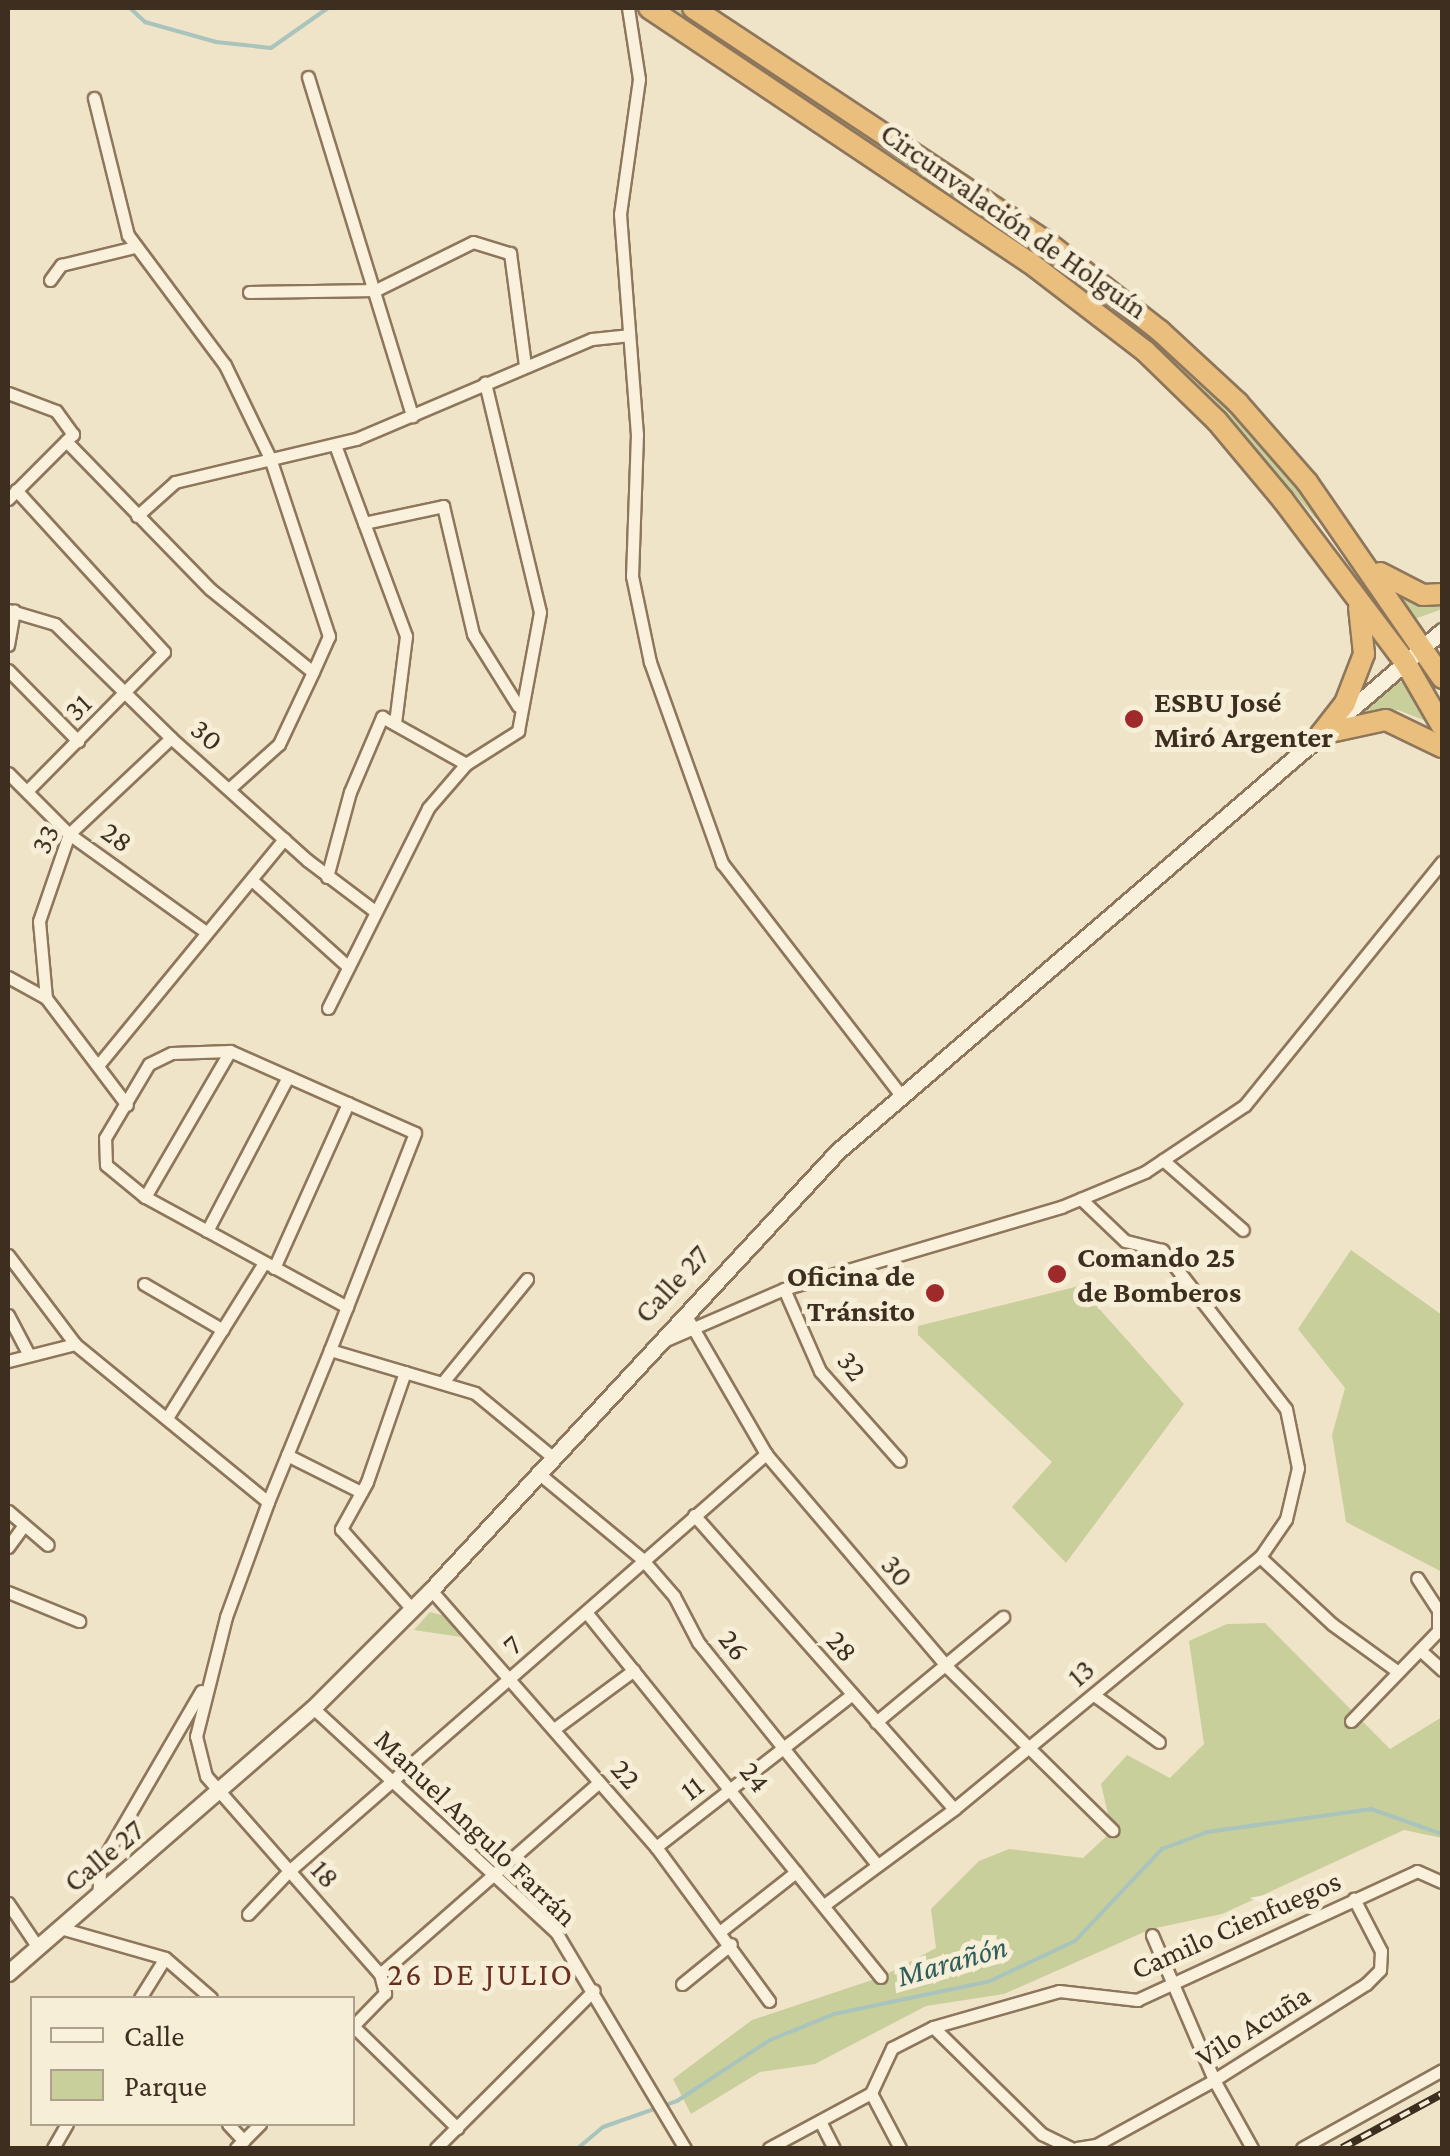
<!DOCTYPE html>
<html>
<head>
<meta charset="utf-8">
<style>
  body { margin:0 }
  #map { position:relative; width:1450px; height:2156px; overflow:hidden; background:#f0e4c8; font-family:"Crimson Pro",serif }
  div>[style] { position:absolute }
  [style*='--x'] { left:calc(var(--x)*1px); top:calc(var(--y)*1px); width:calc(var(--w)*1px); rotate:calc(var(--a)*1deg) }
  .green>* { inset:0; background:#c9cf9b }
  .stream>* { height:4px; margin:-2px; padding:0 2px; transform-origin:2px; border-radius:2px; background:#a9c4bc }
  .roads { filter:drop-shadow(2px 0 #8d765c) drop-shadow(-2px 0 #8d765c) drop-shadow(0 2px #8d765c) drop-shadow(0 -2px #8d765c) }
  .minor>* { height:11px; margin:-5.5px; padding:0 5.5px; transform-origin:5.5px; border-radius:5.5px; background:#faf1dc }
  .secondary>* { height:15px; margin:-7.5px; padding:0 7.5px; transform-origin:7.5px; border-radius:7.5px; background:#faf1dc }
  .trunk>* { height:20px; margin:-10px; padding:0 10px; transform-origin:10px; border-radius:10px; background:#eabe7c }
  .rail>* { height:8px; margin-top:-4px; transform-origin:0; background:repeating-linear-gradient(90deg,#f7eed8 0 11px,#3d2e20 0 22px); box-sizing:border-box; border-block:2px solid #3d2e20 }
  .dots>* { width:28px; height:28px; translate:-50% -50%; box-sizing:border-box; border:5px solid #f7eed8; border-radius:50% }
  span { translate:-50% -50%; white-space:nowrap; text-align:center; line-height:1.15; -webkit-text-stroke:10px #f7eed8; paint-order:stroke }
  .street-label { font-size:30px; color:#3d2e20 }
  .poi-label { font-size:30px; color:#3d2e20; font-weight:700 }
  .left { translate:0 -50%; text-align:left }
  .right { translate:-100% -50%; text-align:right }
  .water-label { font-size:32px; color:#2f5d5a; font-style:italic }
  .neighbourhood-label { font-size:32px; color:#6b2e1e; letter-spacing:2.5px }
  .frame { position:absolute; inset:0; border:10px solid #3d2e20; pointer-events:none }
  .legend { position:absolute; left:30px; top:1996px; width:325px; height:130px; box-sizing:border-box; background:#f7eed8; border:2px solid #ada18e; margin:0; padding:12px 18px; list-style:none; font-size:30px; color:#3d2e20 }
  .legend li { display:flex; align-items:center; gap:20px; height:50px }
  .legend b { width:50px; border:2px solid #ada18e }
</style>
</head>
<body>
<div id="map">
  <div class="green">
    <div style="clip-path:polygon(664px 8px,677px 8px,756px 67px)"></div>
    <div style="clip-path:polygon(783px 81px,987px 212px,1113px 306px,1225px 405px,1322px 516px,1316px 519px,1226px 414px,1069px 278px,780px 86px)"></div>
    <div style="clip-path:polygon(1385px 580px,1442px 597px,1442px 609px,1412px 620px)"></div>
    <div style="clip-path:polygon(1393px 681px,1414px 684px,1436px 725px,1398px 710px,1348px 721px)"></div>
    <div style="clip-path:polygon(1351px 1250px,1442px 1315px,1442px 1572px,1346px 1522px,1332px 1435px,1345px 1388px,1298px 1329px)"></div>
    <div style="clip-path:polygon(1079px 1286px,1184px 1404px,1066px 1563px,1012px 1507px,1052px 1462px,918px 1335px,918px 1326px)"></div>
    <div style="clip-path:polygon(430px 1612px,445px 1616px,468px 1638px,414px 1630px)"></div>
    <div style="clip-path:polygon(1265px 1623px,1390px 1749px,1442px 1717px,1442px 1838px,1404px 1830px,1222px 1914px,1151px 1929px,1004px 1994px,926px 2006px,815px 2064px,760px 2072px,691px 2114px,673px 2079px,752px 2020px,881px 1977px,936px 1948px,931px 1909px,979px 1861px,1009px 1849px,1083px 1858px,1112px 1831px,1101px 1784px,1127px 1755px,1170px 1778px,1204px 1744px,1189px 1641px,1227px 1624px)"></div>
  </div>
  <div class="stream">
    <div style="--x:130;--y:8;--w:21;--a:43"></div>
    <div style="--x:145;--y:22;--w:74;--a:15.7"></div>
    <div style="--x:216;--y:42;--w:55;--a:6.2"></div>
    <div style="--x:271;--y:48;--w:70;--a:-35.1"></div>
    <div style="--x:578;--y:2148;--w:33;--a:-40"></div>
    <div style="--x:603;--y:2127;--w:78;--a:-19.4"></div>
    <div style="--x:677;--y:2101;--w:111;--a:-33.3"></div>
    <div style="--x:770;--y:2040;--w:69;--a:-22.1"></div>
    <div style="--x:834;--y:2014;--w:159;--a:-11.9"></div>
    <div style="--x:990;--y:1981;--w:94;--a:-25.2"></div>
    <div style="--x:1075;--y:1941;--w:127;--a:-46.6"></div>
    <div style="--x:1162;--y:1849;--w:48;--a:-20.7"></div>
    <div style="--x:1207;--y:1832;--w:166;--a:-8"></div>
    <div style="--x:1371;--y:1809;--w:75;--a:19.4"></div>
  </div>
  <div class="roads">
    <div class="minor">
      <div style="--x:628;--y:8;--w:72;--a:81.2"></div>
      <div style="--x:639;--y:79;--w:136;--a:98"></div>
      <div style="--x:620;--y:214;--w:221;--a:85.6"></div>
      <div style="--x:637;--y:434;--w:142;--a:92"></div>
      <div style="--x:632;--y:576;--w:88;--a:78.2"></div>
      <div style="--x:650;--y:662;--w:214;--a:70.3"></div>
      <div style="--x:722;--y:863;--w:292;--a:52.4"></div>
      <div style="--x:308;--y:77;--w:355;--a:72.9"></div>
      <div style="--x:94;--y:98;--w:141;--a:76.1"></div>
      <div style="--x:128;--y:235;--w:162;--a:53.3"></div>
      <div style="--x:225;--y:365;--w:103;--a:64.2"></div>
      <div style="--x:270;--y:458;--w:188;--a:71.7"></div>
      <div style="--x:329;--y:636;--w:39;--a:114"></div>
      <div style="--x:50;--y:280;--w:19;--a:-54"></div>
      <div style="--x:61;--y:265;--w:76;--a:-13.7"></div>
      <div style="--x:249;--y:292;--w:127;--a:-0.9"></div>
      <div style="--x:376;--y:290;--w:108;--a:-26.3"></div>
      <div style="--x:473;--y:242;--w:39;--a:17"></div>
      <div style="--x:510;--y:253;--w:113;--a:82.4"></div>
      <div style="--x:8;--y:393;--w:51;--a:20.6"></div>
      <div style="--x:56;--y:411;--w:29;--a:54"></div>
      <div style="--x:73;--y:434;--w:92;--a:135"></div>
      <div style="--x:66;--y:441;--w:206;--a:45.8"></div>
      <div style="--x:210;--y:589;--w:132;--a:38.9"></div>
      <div style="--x:313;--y:672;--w:80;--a:115.3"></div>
      <div style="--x:279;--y:744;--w:66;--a:138.1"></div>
      <div style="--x:335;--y:445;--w:204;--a:69.6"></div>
      <div style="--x:406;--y:636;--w:88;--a:97.2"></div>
      <div style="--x:16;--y:490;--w:219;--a:47.6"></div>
      <div style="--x:164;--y:652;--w:195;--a:134.6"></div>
      <div style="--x:137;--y:516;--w:51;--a:-41.8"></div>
      <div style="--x:175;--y:482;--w:186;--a:-13.4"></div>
      <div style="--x:356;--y:439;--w:256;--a:-23"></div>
      <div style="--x:592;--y:339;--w:36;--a:-6"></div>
      <div style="--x:364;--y:523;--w:81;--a:-12.1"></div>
      <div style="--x:443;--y:506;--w:131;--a:76.8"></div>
      <div style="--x:473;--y:634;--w:85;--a:58"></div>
      <div style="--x:8;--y:610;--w:49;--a:16.6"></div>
      <div style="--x:55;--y:624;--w:163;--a:44.5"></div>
      <div style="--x:171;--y:738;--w:183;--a:41.9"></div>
      <div style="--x:307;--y:860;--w:81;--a:37"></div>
      <div style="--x:8;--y:645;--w:35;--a:-80"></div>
      <div style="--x:8;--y:670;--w:100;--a:45.4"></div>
      <div style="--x:8;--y:773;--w:86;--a:45"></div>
      <div style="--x:69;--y:834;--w:168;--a:35.6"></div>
      <div style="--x:327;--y:877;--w:88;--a:-74.9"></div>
      <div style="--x:350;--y:792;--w:82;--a:-66.9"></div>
      <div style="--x:382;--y:717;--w:96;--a:29.2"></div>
      <div style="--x:254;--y:882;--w:122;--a:42"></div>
      <div style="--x:8;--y:977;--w:43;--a:28.9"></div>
      <div style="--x:46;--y:998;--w:134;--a:52.9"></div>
      <div style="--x:46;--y:998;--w:77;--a:-95.2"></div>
      <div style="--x:39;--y:921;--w:92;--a:-71"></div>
      <div style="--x:69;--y:834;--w:140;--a:-43.3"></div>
      <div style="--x:328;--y:1008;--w:224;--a:-63.4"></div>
      <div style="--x:428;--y:808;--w:58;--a:-49.2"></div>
      <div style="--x:466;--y:764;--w:62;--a:-32.4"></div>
      <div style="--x:518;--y:731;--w:121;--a:-79.5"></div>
      <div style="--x:540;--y:612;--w:236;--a:-103.5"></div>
      <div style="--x:100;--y:1063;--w:290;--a:-50.6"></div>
      <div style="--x:1163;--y:1160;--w:106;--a:41.2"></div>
      <div style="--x:145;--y:1197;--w:169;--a:-59.8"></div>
      <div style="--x:207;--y:1231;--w:174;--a:-62.3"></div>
      <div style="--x:8;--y:1255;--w:111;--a:53"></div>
      <div style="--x:75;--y:1344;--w:249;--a:39.3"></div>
      <div style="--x:274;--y:1268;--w:181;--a:-65.8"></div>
      <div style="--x:144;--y:1284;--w:91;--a:30.2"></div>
      <div style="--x:784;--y:1289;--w:90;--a:66.3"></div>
      <div style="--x:820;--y:1371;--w:120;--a:48.4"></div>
      <div style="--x:347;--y:1307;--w:230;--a:-151.4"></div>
      <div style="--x:145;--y:1197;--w:50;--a:-140.6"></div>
      <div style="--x:106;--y:1165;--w:27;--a:-92"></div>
      <div style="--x:105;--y:1138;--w:86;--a:-59.3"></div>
      <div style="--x:149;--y:1064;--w:25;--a:-26"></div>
      <div style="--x:172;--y:1053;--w:58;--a:-2"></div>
      <div style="--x:230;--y:1051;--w:202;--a:23.9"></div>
      <div style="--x:415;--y:1133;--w:233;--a:111.4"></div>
      <div style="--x:330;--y:1350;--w:164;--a:112.2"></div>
      <div style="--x:268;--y:1502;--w:122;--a:110.1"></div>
      <div style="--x:226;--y:1617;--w:123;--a:104.1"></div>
      <div style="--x:196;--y:1736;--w:41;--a:76"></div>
      <div style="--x:206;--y:1776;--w:264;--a:48.7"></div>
      <div style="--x:380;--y:1974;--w:20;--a:75"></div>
      <div style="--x:385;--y:1993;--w:47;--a:134.1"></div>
      <div style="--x:8;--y:1315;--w:45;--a:62.3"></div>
      <div style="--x:689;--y:1321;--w:154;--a:59.9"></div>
      <div style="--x:766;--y:1454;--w:281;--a:49.6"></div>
      <div style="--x:948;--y:1668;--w:231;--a:44.6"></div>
      <div style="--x:666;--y:1340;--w:129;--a:-23.4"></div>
      <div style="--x:784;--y:1289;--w:289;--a:-16.5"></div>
      <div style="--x:1061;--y:1207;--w:91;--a:-22.6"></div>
      <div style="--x:1145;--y:1172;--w:120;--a:-33.8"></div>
      <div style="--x:1245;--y:1105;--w:313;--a:-51"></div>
      <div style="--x:330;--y:1350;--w:151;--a:16.5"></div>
      <div style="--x:475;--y:1393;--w:97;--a:39.6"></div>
      <div style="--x:8;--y:1361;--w:69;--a:-14.2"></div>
      <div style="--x:405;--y:1372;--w:116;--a:109.1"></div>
      <div style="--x:367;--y:1482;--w:54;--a:119"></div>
      <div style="--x:341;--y:1529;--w:107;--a:48.4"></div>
      <div style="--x:443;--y:1382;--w:133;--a:-50.8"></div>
      <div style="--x:167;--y:1418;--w:183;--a:-58"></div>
      <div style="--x:287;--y:1455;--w:83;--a:26.6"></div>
      <div style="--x:537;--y:1472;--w:136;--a:39.6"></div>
      <div style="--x:642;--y:1559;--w:49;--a:49.1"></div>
      <div style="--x:674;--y:1596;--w:52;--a:62.4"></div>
      <div style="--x:698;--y:1642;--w:286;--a:51.2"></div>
      <div style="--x:8;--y:1511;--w:52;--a:40.4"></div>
      <div style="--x:694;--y:1515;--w:392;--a:48.5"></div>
      <div style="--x:8;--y:1547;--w:24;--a:-54"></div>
      <div style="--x:1260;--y:1557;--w:98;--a:42.9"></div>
      <div style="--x:1332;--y:1624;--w:80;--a:35.9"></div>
      <div style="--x:431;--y:1590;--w:342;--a:48.8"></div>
      <div style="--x:656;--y:1847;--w:191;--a:53.7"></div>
      <div style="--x:8;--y:1592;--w:77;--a:22.2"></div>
      <div style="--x:586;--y:1612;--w:469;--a:51.1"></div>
      <div style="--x:1420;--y:1650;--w:30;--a:42"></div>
      <div style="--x:1094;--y:1695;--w:80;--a:35.9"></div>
      <div style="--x:313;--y:1708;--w:330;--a:42.7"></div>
      <div style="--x:556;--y:1932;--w:252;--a:59.2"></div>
      <div style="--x:1351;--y:1721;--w:125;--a:-46"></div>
      <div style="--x:1438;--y:1631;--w:21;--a:-90"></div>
      <div style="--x:1438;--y:1610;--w:38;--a:-123"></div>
      <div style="--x:876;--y:1722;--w:165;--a:-39.6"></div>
      <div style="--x:554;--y:1729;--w:99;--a:-36.4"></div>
      <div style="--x:656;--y:1847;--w:247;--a:-37.9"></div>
      <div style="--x:98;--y:1896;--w:33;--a:-85"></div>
      <div style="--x:101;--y:1863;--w:199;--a:-59.8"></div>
      <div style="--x:8;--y:1903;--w:52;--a:56"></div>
      <div style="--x:824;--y:1905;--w:162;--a:-36.4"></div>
      <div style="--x:954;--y:1809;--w:396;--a:-39.5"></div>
      <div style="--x:1260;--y:1557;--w:46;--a:-55.6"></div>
      <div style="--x:1286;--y:1519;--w:52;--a:-76.8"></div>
      <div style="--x:1298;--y:1468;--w:60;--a:-101.5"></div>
      <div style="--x:1286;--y:1409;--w:202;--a:-127.9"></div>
      <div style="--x:1162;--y:1250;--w:38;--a:-166"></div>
      <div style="--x:1125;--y:1241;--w:61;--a:-136.3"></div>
      <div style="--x:248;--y:1914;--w:59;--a:-46.4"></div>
      <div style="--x:289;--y:1871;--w:634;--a:-41.16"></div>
      <div style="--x:60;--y:1928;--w:109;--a:15.9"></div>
      <div style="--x:165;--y:1958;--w:61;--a:41"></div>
      <div style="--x:722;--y:1930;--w:94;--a:-38.1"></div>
      <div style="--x:1152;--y:1935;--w:158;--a:66.8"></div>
      <div style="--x:1214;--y:2080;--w:78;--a:60.8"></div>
      <div style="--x:380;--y:1974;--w:291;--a:-41.2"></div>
      <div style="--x:682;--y:1984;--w:63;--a:-39.2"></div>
      <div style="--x:140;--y:1998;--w:47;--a:-58"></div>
      <div style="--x:353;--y:2026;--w:146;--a:44.4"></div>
      <div style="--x:933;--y:2027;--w:153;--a:44.5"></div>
      <div style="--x:1042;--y:2134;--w:32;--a:26"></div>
      <div style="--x:871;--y:2093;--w:50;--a:-65"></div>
      <div style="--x:892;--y:2048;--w:46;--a:-27.1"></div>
      <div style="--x:933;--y:2027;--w:131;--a:-15.9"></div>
      <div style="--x:1059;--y:1991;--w:79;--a:6.6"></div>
      <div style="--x:1137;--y:2000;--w:308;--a:-24.7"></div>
      <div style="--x:1417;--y:1871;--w:27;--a:24"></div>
      <div style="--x:871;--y:2093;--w:62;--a:62.2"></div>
      <div style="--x:821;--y:2123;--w:28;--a:63"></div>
      <div style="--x:228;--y:2124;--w:23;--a:47"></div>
      <div style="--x:53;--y:2148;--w:28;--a:-60"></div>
      <div style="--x:236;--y:2148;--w:34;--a:-45"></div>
      <div style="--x:436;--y:2148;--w:223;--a:-45"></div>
      <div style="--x:769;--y:2148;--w:116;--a:-28.3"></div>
      <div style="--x:1077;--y:2148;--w:19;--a:-9"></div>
      <div style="--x:1096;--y:2145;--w:135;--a:-28.8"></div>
      <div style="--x:1214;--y:2080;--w:180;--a:-32.3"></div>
      <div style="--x:1366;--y:1984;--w:20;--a:-45"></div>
      <div style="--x:1380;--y:1970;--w:19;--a:-87"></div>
      <div style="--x:1381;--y:1951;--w:59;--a:-117.4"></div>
      <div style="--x:1302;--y:2148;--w:160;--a:-29.1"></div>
    </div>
    <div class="secondary">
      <div style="--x:8;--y:1973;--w:404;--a:-41"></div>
      <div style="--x:313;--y:1708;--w:167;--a:-45"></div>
      <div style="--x:431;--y:1590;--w:599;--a:-47.17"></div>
      <div style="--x:838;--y:1151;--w:797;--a:-40.73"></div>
    </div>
    <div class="trunk">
      <div style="--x:649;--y:8;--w:457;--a:33.8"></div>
      <div style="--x:1029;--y:262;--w:146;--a:37.5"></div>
      <div style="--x:1145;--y:351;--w:100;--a:44.2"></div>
      <div style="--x:1217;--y:421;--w:103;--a:50.1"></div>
      <div style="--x:1283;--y:500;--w:203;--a:53"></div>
      <div style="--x:1405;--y:662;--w:74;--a:60"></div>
      <div style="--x:693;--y:8;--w:421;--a:33.5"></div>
      <div style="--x:1044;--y:240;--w:147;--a:38.1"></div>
      <div style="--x:1160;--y:331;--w:106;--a:42.7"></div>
      <div style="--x:1238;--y:403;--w:105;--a:48.9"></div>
      <div style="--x:1307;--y:482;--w:238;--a:55.4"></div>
      <div style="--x:1380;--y:573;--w:48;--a:27.1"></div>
      <div style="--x:1423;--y:595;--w:19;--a:-3"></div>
      <div style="--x:1321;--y:734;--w:39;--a:-52"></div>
      <div style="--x:1345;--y:703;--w:53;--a:-68.8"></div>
      <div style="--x:1364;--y:654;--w:47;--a:-96.1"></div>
      <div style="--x:1321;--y:734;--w:66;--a:-12.2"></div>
      <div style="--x:1386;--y:720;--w:62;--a:25.7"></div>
    </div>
  </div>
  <div class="rail">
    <div style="--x:1342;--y:2148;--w:114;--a:-28.4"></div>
  </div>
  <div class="dots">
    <div style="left:1134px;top:719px;background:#9e2a2b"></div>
    <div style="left:1057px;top:1274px;background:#9e2a2b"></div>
    <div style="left:935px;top:1293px;background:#9e2a2b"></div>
  </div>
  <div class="street-label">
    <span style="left:1014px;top:221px;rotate:35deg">Circunvalación de Holguín</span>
    <span style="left:78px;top:707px;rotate:-44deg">31</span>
    <span style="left:207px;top:735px;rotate:41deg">30</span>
    <span style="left:117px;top:837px;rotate:36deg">28</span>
    <span style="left:45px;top:839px;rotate:-64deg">33</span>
    <span style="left:672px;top:1284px;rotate:-47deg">Calle 27</span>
    <span style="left:852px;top:1366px;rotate:53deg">32</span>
    <span style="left:897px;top:1571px;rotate:50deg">30</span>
    <span style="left:512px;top:1645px;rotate:-42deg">7</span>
    <span style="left:734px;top:1645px;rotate:52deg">26</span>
    <span style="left:842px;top:1646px;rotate:49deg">28</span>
    <span style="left:1081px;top:1673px;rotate:-41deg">13</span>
    <span style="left:626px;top:1774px;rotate:49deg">22</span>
    <span style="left:755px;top:1777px;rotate:52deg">24</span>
    <span style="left:692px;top:1788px;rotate:-37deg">11</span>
    <span style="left:476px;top:1828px;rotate:44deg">Manuel Angulo Farrán</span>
    <span style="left:104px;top:1856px;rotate:-40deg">Calle 27</span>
    <span style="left:325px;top:1874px;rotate:48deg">18</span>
    <span style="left:1236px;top:1925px;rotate:-24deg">Camilo Cienfuegos</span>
    <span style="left:1253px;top:2026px;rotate:-32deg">Vilo Acuña</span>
  </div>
  <div class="poi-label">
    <span class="left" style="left:1154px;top:719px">ESBU José<br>Miró Argenter</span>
    <span class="left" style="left:1077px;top:1274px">Comando 25<br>de Bomberos</span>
    <span class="right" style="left:915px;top:1293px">Oficina de<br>Tránsito</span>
  </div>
  <div class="water-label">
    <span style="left:952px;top:1961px;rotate:-16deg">Marañón</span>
  </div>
  <div class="neighbourhood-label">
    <span style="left:481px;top:1974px">26 DE JULIO</span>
  </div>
  <div class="frame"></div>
  <ul class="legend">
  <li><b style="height:12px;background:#faf1dc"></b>Calle</li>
  <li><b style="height:28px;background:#c9cf9b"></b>Parque</li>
  </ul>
</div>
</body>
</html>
